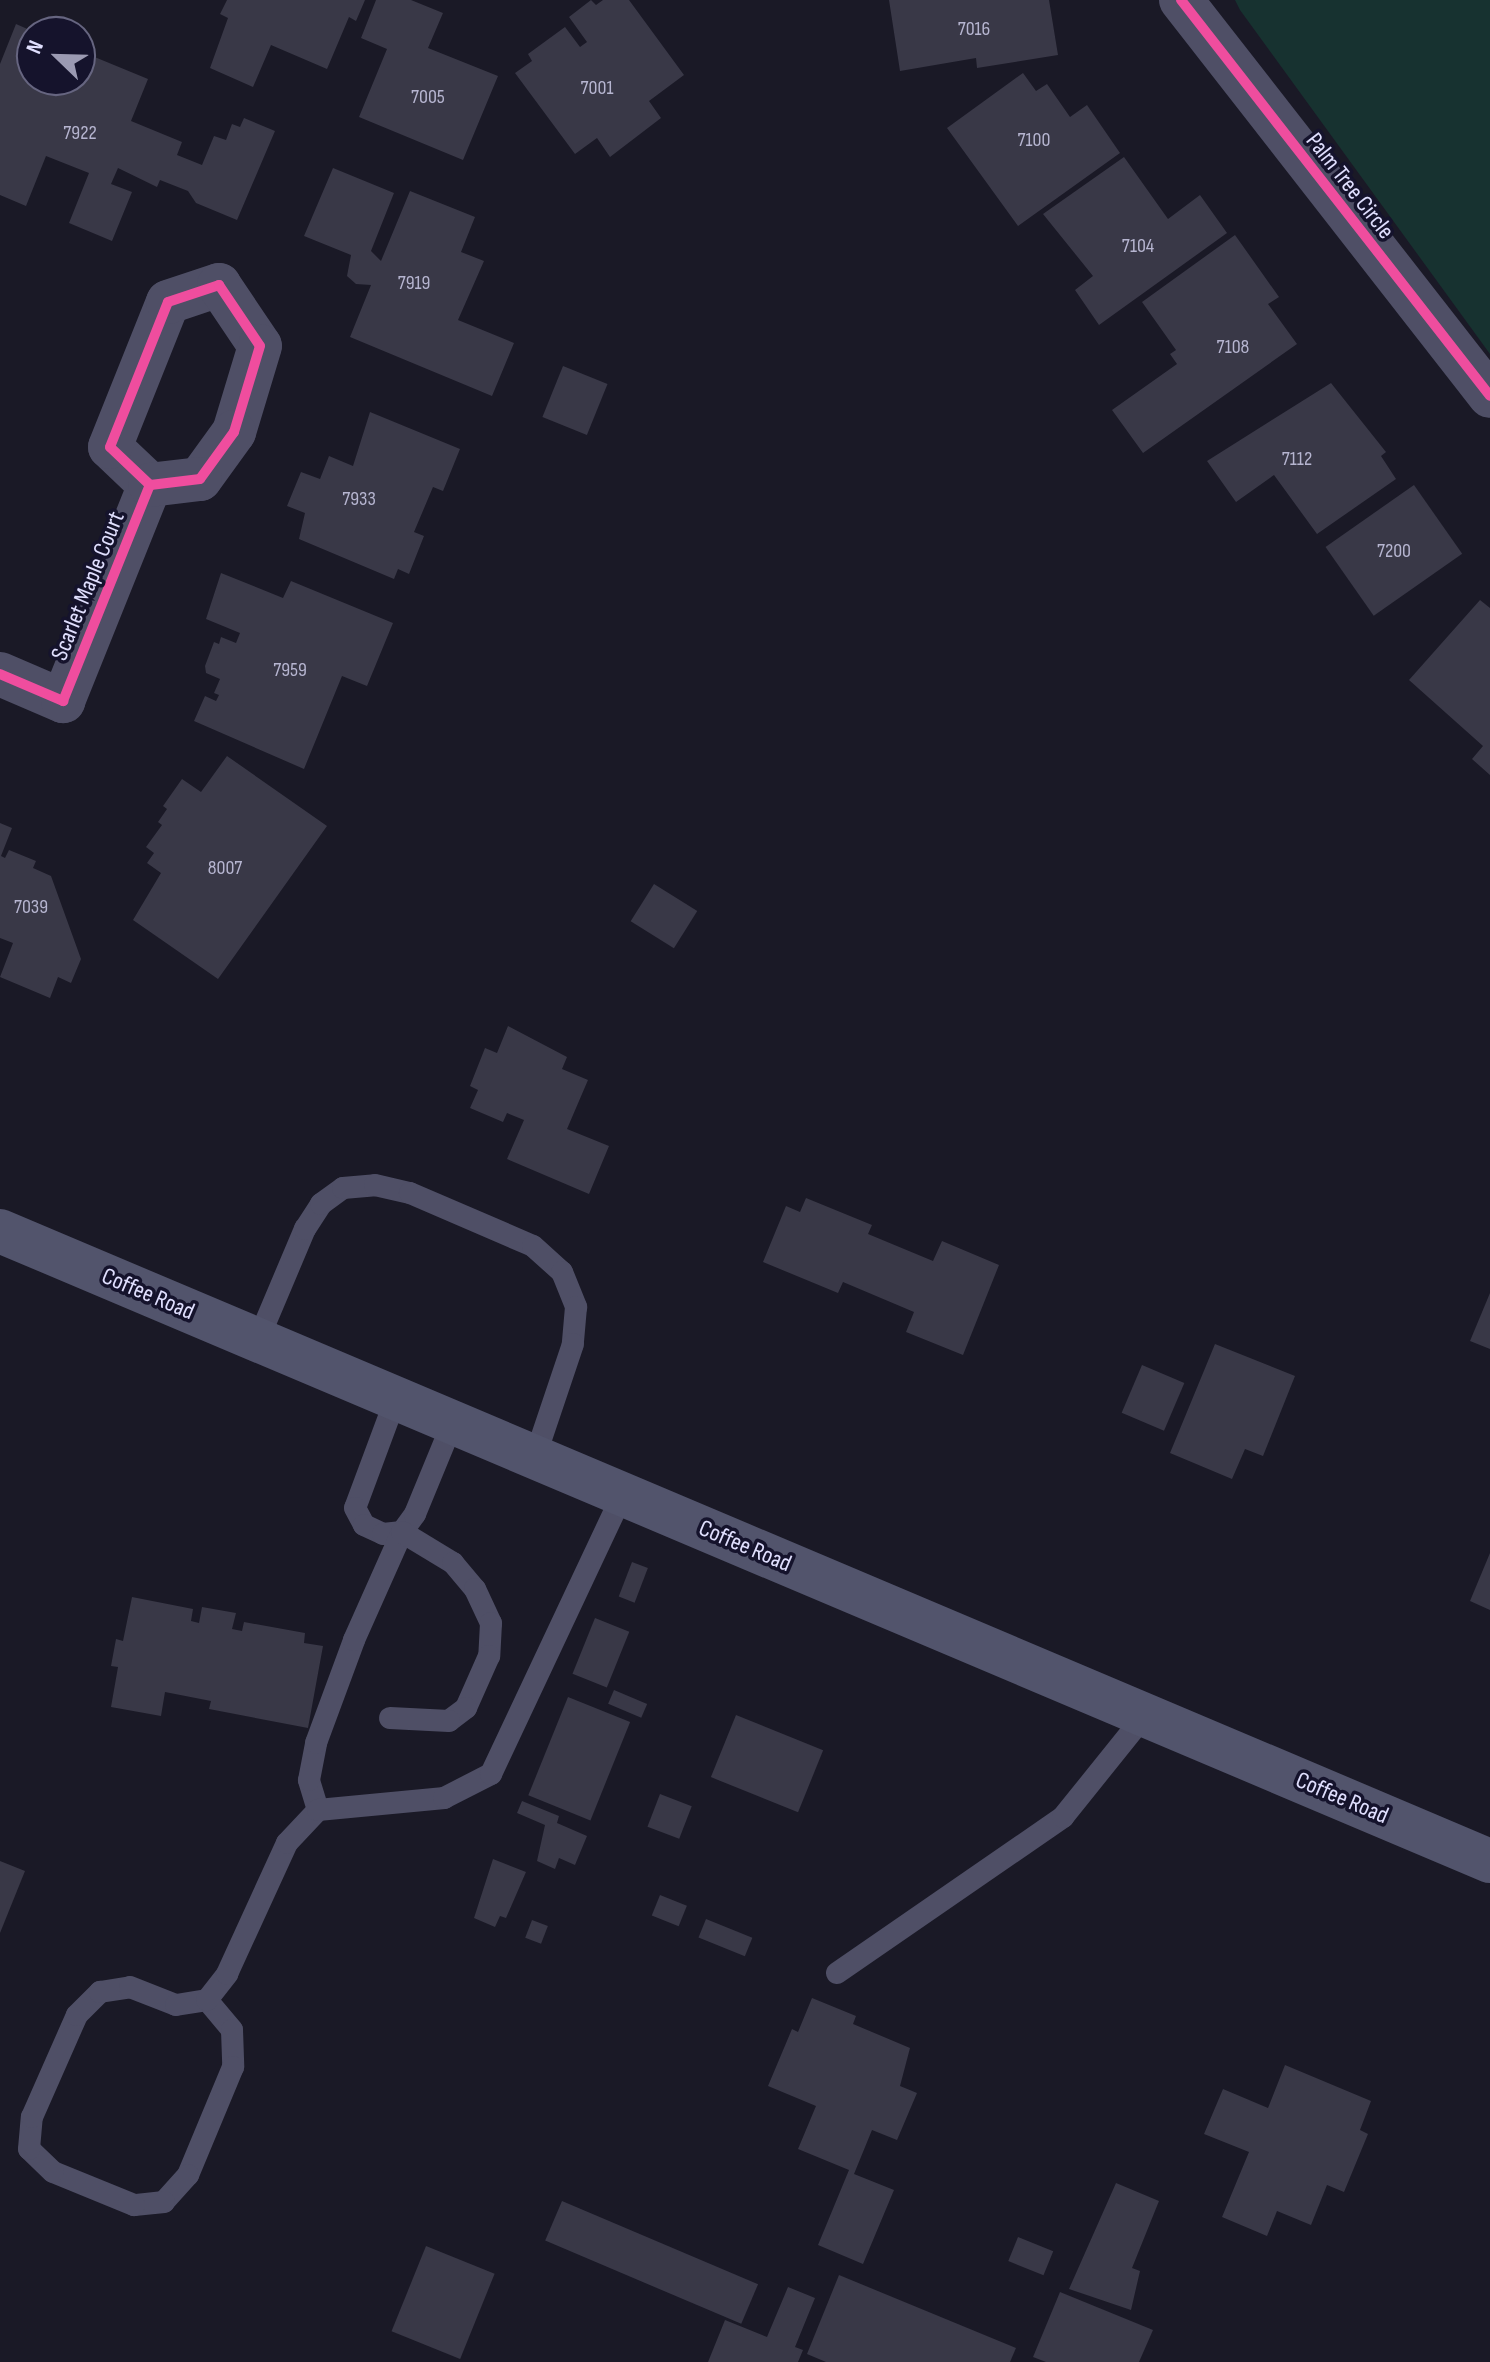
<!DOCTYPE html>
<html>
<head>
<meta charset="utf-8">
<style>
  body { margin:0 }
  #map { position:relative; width:1490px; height:2362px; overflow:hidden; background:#1a1926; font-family:"Sofia Sans Condensed",sans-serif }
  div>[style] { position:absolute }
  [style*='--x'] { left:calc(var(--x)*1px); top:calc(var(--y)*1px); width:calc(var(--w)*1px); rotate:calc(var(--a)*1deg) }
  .green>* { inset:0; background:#173230 }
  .building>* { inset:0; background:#393847; transform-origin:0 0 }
  .service>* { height:22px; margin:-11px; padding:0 11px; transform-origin:11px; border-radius:11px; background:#4f4f66 }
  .minor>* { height:44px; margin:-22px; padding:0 22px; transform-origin:22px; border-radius:22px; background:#4f4f66 }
  .secondary>* { height:44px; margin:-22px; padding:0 22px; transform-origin:22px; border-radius:22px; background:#52546c }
  .cycleway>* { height:10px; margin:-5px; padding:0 5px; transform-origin:5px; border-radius:5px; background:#ef4d9e }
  span { translate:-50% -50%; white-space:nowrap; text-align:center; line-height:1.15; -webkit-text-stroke:7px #15132c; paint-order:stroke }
  .number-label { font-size:20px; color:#b6b5d0 }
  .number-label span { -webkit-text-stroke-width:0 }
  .street-label { font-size:24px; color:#e0dffe }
  .north { position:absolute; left:16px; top:16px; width:80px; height:80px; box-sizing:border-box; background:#15132c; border:2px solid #666580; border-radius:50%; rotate:293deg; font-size:22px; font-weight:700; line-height:32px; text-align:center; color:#e0dffe }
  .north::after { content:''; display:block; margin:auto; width:28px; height:36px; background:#9b9ab2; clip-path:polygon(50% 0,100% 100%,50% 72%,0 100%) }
</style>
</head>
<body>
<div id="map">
  <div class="green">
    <div style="clip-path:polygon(1235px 0,1490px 0,1490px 354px,1240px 10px)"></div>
  </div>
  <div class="building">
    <div style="clip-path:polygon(227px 0,365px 0,356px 21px,349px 17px,327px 69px,271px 45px,253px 87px,210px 68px,228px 18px,220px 14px)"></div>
    <div style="clip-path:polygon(376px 0,411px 0,443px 13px,428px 48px,498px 76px,463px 160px,359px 117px,387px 49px,361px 38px)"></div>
    <div style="clip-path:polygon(591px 0,596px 5px,603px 0,629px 0,684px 75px,649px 101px,661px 118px,610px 157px,597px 138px,575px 154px,515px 73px,532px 61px,528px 54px,565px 27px,580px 47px,587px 42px,569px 17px)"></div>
    <div style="clip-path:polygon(889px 0,1049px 0,1058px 55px,977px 68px,976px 58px,900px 71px)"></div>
    <div style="clip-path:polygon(16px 24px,32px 31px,32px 80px,80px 80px,80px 51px,148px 79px,131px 121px,182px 142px,177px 155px,202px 165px,214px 136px,226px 140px,232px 124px,240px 127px,244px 118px,275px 131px,237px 220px,196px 203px,188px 191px,160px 180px,157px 187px,118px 168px,111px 184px,132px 192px,112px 241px,69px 223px,89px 173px,46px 156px,26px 206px,0 195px,0 64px)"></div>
    <div style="clip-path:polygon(1023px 73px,1036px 91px,1047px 84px,1070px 117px,1087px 105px,1120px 153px,1018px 226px,947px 128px)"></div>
    <div style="clip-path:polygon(1124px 157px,1168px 219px,1200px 195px,1227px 233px,1099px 325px,1075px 290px,1093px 276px,1043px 214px)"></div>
    <div style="clip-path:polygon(333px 168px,394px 193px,371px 251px,381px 261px,410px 191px,475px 217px,461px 252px,484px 261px,458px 320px,514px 343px,492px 396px,350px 337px,371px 285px,356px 284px,347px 276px,351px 255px,304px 236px)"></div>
    <div style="clip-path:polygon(1235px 235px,1279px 297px,1268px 304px,1297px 344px,1143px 453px,1112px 410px,1177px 364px,1170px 354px,1176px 350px,1142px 302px)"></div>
    <div style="left:563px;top:366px;width:48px;height:55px;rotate:22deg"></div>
    <div style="clip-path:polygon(1331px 383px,1386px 452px,1381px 456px,1396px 479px,1317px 534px,1274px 475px,1236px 502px,1207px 461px)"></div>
    <div style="clip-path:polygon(370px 412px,460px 449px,443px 491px,433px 487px,414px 532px,424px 536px,409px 574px,398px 569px,394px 579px,299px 539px,305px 513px,287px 506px,301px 472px,320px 479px,329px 456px,353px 466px)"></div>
    <div style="left:1414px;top:485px;width:84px;height:108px;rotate:55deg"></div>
    <div style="clip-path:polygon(221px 573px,283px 598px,291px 581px,393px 623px,367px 686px,342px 676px,304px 769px,194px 721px,205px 696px,216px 701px,219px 695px,214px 693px,220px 679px,206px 673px,205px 666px,214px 642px,219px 644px,221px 637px,236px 643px,240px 633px,206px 619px)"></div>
    <div style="clip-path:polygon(1480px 600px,1490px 608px,1490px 775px,1472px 759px,1483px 746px,1409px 680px)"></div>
    <div style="clip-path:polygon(227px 756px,327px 826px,218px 979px,133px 920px,161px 873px,147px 863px,154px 853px,146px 847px,162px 825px,158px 822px,167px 809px,163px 806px,182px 779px,201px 792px)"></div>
    <div style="clip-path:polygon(0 823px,12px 828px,1px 856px,5px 858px,9px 850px,36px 861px,33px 868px,51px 876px,81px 959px,71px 983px,58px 977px,50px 998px,0 977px,13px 943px,0 938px)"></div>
    <div style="left:654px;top:884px;width:51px;height:44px;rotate:32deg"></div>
    <div style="clip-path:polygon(508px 1026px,567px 1057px,562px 1069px,588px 1080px,567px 1129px,609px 1146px,589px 1194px,507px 1159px,524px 1120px,507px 1113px,503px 1122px,470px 1108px,478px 1090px,470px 1086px,485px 1048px,497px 1053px)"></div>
    <div style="clip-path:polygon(806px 1198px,872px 1225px,868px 1234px,933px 1261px,942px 1241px,999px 1265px,963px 1355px,906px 1332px,914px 1312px,843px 1282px,838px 1293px,763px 1262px,786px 1206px,800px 1212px)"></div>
    <div style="clip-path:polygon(1490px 1293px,1490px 1349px,1470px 1341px)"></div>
    <div style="clip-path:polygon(1215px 1344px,1295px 1376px,1263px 1456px,1245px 1449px,1232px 1479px,1170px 1453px)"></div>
    <div style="left:1142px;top:1365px;width:46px;height:52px;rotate:23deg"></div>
    <div style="clip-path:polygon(1490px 1553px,1490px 1610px,1470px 1601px)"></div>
    <div style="left:632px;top:1562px;width:17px;height:37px;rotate:21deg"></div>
    <div style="clip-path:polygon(132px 1597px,193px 1609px,191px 1621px,199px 1623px,202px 1607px,236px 1613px,232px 1629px,242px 1631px,244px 1622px,305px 1633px,304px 1643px,323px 1646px,308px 1728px,209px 1709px,211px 1701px,165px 1692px,161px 1716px,111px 1707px,118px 1667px,111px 1666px,116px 1639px,123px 1641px)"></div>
    <div style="left:595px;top:1618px;width:37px;height:60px;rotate:22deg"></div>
    <div style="left:614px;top:1690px;width:36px;height:15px;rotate:23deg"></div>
    <div style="left:568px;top:1697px;width:67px;height:106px;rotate:22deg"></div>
    <div style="left:736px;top:1715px;width:94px;height:67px;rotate:22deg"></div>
    <div style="left:660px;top:1794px;width:34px;height:35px;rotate:21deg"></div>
    <div style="clip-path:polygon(522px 1801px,559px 1816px,557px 1823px,587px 1836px,575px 1865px,559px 1858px,555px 1869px,537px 1861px,545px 1825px,517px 1813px)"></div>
    <div style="clip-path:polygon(493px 1859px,526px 1872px,506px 1918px,500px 1916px,495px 1927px,474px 1918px)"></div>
    <div style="clip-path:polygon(0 1861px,25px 1871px,0 1933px)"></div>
    <div style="left:660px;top:1895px;width:29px;height:22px;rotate:22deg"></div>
    <div style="left:706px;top:1919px;width:50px;height:20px;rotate:22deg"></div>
    <div style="left:532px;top:1920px;width:17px;height:19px;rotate:21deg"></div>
    <div style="clip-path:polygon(812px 1998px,856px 2016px,853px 2024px,910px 2048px,900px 2086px,917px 2093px,897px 2140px,872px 2130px,854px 2174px,894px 2190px,863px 2264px,818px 2245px,849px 2170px,798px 2149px,816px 2106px,768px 2086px,792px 2029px,798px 2032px)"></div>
    <div style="clip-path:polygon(1285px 2065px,1371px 2101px,1360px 2130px,1368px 2134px,1344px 2192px,1327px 2185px,1311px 2225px,1277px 2211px,1267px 2236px,1222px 2217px,1249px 2152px,1204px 2134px,1223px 2089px,1268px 2108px)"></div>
    <div style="clip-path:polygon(1116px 2183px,1159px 2201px,1132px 2268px,1140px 2271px,1131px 2310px,1069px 2289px)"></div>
    <div style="left:562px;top:2201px;width:213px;height:43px;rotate:23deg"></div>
    <div style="left:1018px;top:2237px;width:38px;height:26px;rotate:22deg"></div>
    <div style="left:426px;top:2246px;width:74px;height:92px;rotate:22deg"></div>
    <div style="clip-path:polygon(839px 2275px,1016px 2348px,1010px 2362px,826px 2362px,807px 2354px)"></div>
    <div style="clip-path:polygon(788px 2287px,815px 2298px,795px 2347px,803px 2350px,798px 2362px,708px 2362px,725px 2320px,767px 2337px)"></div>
    <div style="clip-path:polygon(1060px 2292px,1153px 2330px,1139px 2362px,1046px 2362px,1033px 2357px)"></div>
  </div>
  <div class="service">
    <div style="--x:258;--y:1340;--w:121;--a:-67.1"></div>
    <div style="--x:305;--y:1229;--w:30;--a:-57"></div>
    <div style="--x:321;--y:1204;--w:27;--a:-36"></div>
    <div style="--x:343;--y:1188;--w:32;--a:-5"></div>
    <div style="--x:375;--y:1185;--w:36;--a:13"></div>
    <div style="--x:410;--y:1193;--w:134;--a:23.3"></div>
    <div style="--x:533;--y:1246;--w:39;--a:42"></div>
    <div style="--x:562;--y:1272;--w:38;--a:68"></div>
    <div style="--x:576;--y:1307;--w:37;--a:95"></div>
    <div style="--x:573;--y:1344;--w:119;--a:108.6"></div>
    <div style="--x:396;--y:1398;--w:117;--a:110.4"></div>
    <div style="--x:355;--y:1508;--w:19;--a:62"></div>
    <div style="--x:364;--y:1525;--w:21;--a:25"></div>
    <div style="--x:383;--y:1534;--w:19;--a:-6"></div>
    <div style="--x:402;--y:1532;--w:22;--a:-54"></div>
    <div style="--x:415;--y:1514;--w:100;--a:-67.6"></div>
    <div style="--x:318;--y:1810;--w:31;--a:-107"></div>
    <div style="--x:309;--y:1780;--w:38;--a:-79"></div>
    <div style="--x:316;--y:1743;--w:110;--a:-69.7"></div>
    <div style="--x:354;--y:1640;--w:118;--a:-66"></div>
    <div style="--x:402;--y:1532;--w:60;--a:31.3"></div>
    <div style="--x:453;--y:1563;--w:34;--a:50"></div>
    <div style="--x:475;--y:1589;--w:38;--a:65"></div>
    <div style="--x:491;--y:1623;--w:33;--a:93"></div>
    <div style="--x:489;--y:1656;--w:57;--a:113.9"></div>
    <div style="--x:466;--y:1708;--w:21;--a:143"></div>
    <div style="--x:449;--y:1721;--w:59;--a:-177.1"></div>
    <div style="--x:837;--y:1973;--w:275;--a:-34.6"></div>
    <div style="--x:1063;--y:1817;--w:131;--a:-51.2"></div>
    <div style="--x:207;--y:2000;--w:39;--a:50"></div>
    <div style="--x:232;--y:2030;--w:37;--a:88"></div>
    <div style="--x:233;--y:2067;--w:117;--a:112.6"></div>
    <div style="--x:188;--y:2175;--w:36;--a:132"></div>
    <div style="--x:164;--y:2202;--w:30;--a:174"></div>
    <div style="--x:134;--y:2205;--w:87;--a:-157.8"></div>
    <div style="--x:53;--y:2172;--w:33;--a:-136"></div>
    <div style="--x:29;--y:2149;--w:32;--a:-85"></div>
    <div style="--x:32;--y:2117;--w:111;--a:-66.2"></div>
    <div style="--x:77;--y:2015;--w:33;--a:-45"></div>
    <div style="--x:100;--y:1992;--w:30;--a:-9"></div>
    <div style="--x:130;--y:1987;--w:49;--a:21.4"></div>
    <div style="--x:176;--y:2005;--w:31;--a:-9"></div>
    <div style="--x:207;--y:2000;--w:33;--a:-52"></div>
    <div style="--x:227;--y:1974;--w:144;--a:-65.4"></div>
    <div style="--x:287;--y:1843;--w:45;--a:-46.8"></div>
    <div style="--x:318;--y:1810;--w:127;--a:-5.4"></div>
    <div style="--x:444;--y:1798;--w:53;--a:-27.1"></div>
    <div style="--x:491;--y:1774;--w:310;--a:-64.8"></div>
  </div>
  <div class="minor">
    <div style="--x:1181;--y:0;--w:502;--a:52.03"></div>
    <div style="--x:0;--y:674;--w:69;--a:23.2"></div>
    <div style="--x:63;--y:701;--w:233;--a:-68.1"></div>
    <div style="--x:150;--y:485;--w:55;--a:-136.5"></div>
    <div style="--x:110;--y:447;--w:156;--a:-68.2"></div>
    <div style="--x:168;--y:302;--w:54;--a:-18.4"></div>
    <div style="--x:219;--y:285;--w:73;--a:56.1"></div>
    <div style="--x:260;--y:346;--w:90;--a:106.8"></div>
    <div style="--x:234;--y:432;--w:58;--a:125.9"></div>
    <div style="--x:200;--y:479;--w:50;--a:173.2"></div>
  </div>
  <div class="secondary">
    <div style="--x:0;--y:1231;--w:1618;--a:22.92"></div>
  </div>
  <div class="cycleway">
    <div style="--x:1181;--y:0;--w:502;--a:52.03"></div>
    <div style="--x:0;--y:674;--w:69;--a:23.2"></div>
    <div style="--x:63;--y:701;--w:233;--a:-68.1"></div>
    <div style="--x:150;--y:485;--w:55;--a:-136.5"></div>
    <div style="--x:110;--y:447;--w:156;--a:-68.2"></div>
    <div style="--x:168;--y:302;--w:54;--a:-18.4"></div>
    <div style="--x:219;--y:285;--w:73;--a:56.1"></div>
    <div style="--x:260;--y:346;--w:90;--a:106.8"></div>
    <div style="--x:234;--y:432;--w:58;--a:125.9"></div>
    <div style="--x:200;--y:479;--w:50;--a:173.2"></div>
  </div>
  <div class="number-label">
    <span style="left:974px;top:29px">7016</span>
    <span style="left:597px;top:88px">7001</span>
    <span style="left:428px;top:97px">7005</span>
    <span style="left:80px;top:133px">7922</span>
    <span style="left:1034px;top:140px">7100</span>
    <span style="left:1138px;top:246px">7104</span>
    <span style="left:414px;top:283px">7919</span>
    <span style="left:1233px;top:347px">7108</span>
    <span style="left:1297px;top:459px">7112</span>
    <span style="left:359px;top:499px">7933</span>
    <span style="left:1394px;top:551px">7200</span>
    <span style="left:290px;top:670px">7959</span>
    <span style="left:225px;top:868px">8007</span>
    <span style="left:31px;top:907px">7039</span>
  </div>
  <div class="street-label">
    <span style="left:1350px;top:186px;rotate:52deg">Palm Tree Circle</span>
    <span style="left:88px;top:586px;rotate:-68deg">Scarlet Maple Court</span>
    <span style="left:148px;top:1294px;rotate:23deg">Coffee Road</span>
    <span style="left:745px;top:1546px;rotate:23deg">Coffee Road</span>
    <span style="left:1342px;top:1798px;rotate:23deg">Coffee Road</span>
  </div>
  <div class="north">N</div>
</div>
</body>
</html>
